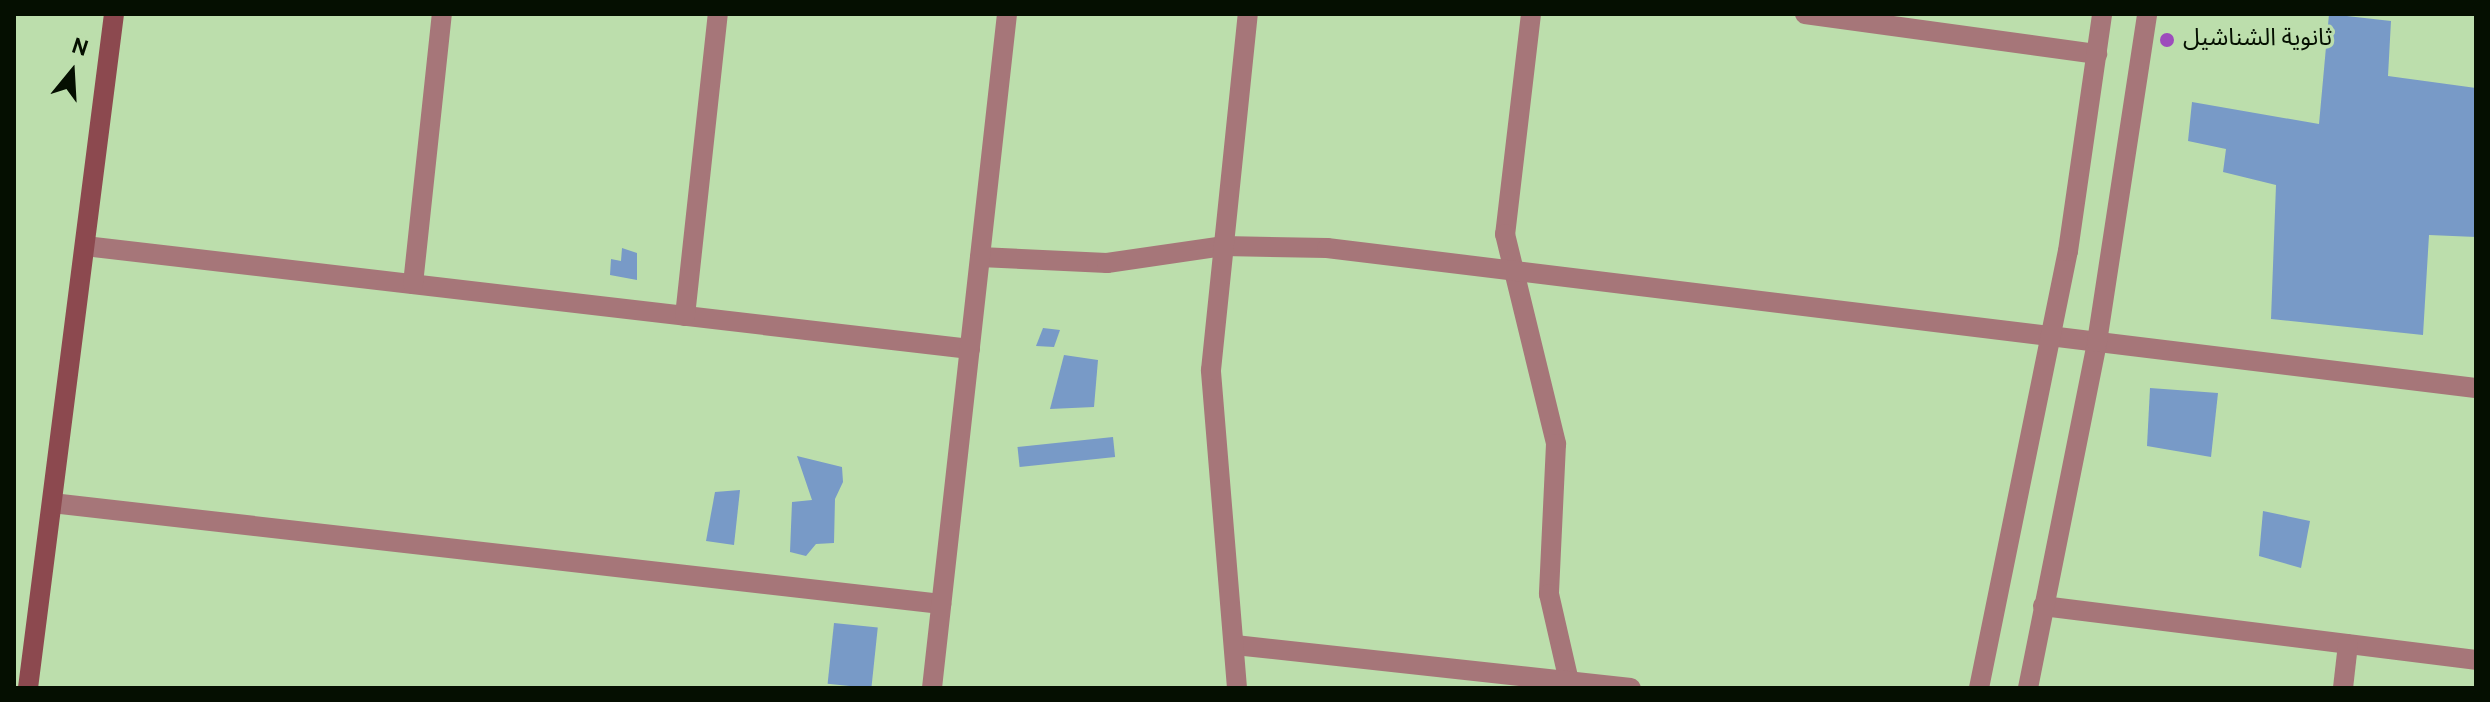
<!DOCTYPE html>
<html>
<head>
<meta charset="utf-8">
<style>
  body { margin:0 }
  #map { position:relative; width:2490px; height:702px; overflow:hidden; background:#bcdeac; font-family:Overpass,"Noto Sans Arabic",sans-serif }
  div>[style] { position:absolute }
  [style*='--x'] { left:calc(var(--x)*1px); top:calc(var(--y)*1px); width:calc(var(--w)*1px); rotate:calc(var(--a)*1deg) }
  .building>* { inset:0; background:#789ac7; transform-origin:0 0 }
  .street>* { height:20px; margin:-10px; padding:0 10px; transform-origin:10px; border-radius:10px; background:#a67679 }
  .secondary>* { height:20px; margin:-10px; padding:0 10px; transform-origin:10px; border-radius:10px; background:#8c494f }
  .dots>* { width:22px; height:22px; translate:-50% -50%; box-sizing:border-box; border:4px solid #bcdeac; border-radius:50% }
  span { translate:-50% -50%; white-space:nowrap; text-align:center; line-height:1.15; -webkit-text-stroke:7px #bcdeac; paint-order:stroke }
  .poi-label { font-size:24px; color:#050f01 }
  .left { translate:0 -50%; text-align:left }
  .frame { position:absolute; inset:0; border:16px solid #050f01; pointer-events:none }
  .north { position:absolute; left:32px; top:32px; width:80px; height:80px; -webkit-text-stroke:6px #bcdeac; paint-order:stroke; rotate:18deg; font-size:22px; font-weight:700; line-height:32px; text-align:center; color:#050f01 }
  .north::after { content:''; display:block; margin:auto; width:28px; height:36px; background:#050f01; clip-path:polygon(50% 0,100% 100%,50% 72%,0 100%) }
</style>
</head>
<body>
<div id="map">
  <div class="building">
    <div style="clip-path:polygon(2329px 14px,2391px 21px,2388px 76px,2476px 88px,2476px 237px,2429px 235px,2423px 335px,2271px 319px,2276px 185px,2223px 172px,2226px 149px,2188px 141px,2192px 102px,2319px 124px)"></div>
    <div style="clip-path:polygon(622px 248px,637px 253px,637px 280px,610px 275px,611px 259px,621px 261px)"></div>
    <div style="clip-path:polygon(1043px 328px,1060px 330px,1054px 347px,1036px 346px)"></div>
    <div style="clip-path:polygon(1064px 355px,1098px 360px,1094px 407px,1050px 409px)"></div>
    <div style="clip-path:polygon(2150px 388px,2218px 393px,2211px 457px,2147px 446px)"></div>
    <div style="left:1113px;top:437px;width:20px;height:96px;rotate:84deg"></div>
    <div style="clip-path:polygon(797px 456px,842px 467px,843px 482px,835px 499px,834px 543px,816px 544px,806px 556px,790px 552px,792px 502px,812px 500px)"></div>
    <div style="clip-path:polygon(740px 490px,734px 545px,706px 541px,715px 492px)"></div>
    <div style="clip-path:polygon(2263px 511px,2310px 521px,2301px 568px,2259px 556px)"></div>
    <div style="left:834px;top:623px;width:44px;height:61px;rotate:6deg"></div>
  </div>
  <div class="street">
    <div style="--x:1531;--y:14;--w:222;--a:96.7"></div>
    <div style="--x:1505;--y:234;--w:216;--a:76.3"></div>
    <div style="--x:1556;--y:444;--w:150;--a:92.7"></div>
    <div style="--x:1549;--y:594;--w:89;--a:77.1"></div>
    <div style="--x:1805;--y:14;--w:295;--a:7.8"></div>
    <div style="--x:85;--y:246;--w:891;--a:6.64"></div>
    <div style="--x:980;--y:257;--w:127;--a:2.7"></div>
    <div style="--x:1107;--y:263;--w:117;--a:-8.3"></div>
    <div style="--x:1223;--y:246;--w:104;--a:1.1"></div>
    <div style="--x:1327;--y:248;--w:1157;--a:6.95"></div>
    <div style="--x:413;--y:284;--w:272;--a:-83.9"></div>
    <div style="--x:685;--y:316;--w:304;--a:-83.8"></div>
    <div style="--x:52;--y:503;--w:895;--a:6.48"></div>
    <div style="--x:2043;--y:606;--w:436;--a:7.1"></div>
    <div style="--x:1235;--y:645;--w:398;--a:6.2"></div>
    <div style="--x:932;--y:688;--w:678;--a:-83.65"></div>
    <div style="--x:1237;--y:688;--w:319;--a:-94.7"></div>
    <div style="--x:1211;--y:370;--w:358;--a:-84.1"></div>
    <div style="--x:1979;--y:688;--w:446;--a:-78.5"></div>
    <div style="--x:2068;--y:251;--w:239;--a:-81.8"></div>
    <div style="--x:2028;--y:688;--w:353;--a:-78.7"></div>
    <div style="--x:2097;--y:342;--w:332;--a:-81.3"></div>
    <div style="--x:2343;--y:688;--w:44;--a:-83.5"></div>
  </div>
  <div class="secondary">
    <div style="--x:28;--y:688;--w:679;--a:-82.73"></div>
  </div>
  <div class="dots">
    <div style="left:2167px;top:40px;background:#9d4cbc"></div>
  </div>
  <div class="poi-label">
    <span class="left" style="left:2183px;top:40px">ثانوية الشناشيل</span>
  </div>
  <div class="frame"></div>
  <div class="north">N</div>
</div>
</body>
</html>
